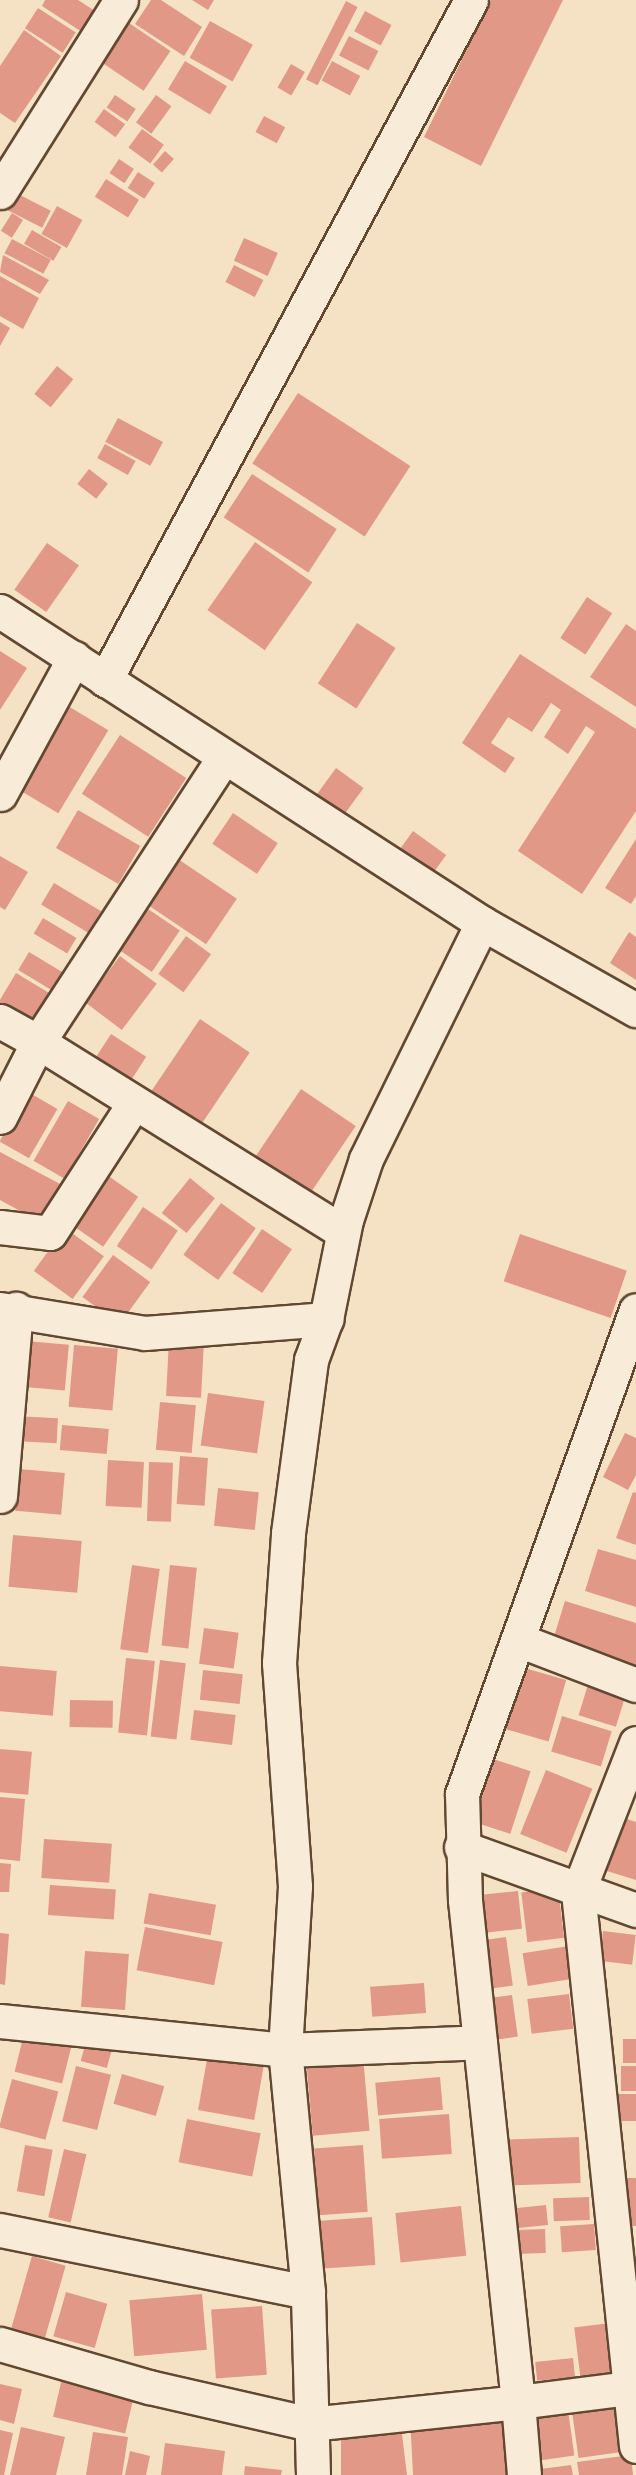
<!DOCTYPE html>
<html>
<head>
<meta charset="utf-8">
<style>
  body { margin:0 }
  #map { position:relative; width:636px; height:2475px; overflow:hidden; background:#f5e2c5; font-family:"Sorts Mill Goudy",serif }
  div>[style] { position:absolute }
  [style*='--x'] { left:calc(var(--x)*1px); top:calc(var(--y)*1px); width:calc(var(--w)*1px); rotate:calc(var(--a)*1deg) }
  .building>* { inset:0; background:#e29886; transform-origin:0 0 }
  .roads { filter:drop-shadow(2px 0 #624831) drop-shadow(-2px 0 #624831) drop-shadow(0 2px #624831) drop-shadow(0 -2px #624831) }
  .minor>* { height:33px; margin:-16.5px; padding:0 16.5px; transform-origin:16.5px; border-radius:16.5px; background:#f8ecd9 }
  span { translate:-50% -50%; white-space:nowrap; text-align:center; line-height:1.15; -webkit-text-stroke:4.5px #f8ecd9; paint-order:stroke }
</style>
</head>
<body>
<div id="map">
  <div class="building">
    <div style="clip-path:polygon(45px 0,78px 0,98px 13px,85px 34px,42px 6px)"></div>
    <div style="clip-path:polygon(151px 0,161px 0,202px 27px,184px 56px,135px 24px)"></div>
    <div style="clip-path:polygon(192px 0,214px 0,208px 10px)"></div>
    <div style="clip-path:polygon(491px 0,563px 0,481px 166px,424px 137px)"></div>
    <div style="left:346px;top:1px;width:13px;height:88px;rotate:27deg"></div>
    <div style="left:38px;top:8px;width:45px;height:24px;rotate:33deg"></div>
    <div style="left:365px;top:11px;width:30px;height:23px;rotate:28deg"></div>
    <div style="left:210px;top:21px;width:49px;height:42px;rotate:29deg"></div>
    <div style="left:129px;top:23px;width:50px;height:48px;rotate:34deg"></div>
    <div style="clip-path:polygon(24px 30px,61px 56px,15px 123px,0 113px,0 66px)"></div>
    <div style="left:349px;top:36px;width:33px;height:22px;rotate:27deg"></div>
    <div style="left:185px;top:61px;width:49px;height:33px;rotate:31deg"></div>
    <div style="left:332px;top:61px;width:32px;height:22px;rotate:28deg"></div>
    <div style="left:291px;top:64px;width:16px;height:27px;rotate:30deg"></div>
    <div style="left:115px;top:95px;width:25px;height:15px;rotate:34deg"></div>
    <div style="left:156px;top:95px;width:19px;height:34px;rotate:36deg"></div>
    <div style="left:104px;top:109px;width:26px;height:16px;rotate:36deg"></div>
    <div style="left:264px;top:116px;width:24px;height:18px;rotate:28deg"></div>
    <div style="left:142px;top:129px;width:27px;height:23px;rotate:36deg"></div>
    <div style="left:165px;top:151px;width:12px;height:18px;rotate:42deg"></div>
    <div style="left:119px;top:159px;width:18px;height:17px;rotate:34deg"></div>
    <div style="left:138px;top:172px;width:20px;height:19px;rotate:33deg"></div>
    <div style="left:106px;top:179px;width:39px;height:21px;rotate:32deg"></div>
    <div style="left:16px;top:193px;width:39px;height:19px;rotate:27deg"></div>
    <div style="left:57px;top:206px;width:29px;height:32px;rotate:29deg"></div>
    <div style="left:12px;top:213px;width:13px;height:21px;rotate:32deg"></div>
    <div style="left:32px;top:230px;width:34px;height:16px;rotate:30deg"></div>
    <div style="left:244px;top:238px;width:37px;height:25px;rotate:24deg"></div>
    <div style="left:12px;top:239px;width:44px;height:16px;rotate:28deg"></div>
    <div style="clip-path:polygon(3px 255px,49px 280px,40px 294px,0 272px)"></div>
    <div style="left:234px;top:265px;width:33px;height:19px;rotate:27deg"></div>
    <div style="clip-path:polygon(0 276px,39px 298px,23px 329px,0 316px)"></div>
    <div style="clip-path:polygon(0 322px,10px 328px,0 346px)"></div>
    <div style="left:57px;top:366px;width:21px;height:36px;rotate:39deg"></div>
    <div style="left:298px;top:393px;width:134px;height:84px;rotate:33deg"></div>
    <div style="left:118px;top:418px;width:51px;height:27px;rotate:28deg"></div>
    <div style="left:105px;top:444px;width:35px;height:16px;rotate:29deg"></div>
    <div style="left:89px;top:469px;width:24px;height:19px;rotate:38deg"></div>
    <div style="left:252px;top:474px;width:101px;height:52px;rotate:33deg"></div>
    <div style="left:255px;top:542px;width:70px;height:83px;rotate:35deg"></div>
    <div style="left:47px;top:543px;width:39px;height:57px;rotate:35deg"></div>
    <div style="left:587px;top:597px;width:30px;height:49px;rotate:33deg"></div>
    <div style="left:357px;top:623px;width:46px;height:72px;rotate:33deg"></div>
    <div style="clip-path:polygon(626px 624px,636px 631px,636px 707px,590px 677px)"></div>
    <div style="clip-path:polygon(0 651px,27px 668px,0 710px)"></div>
    <div style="clip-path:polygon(520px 654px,636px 729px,636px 811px,582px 894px,518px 851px,595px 732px,586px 726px,568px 754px,544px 737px,561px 710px,551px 703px,532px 732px,508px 717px,491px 743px,515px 758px,505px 773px,462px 743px)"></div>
    <div style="left:68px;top:706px;width:47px;height:97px;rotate:31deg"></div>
    <div style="left:120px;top:735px;width:79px;height:70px;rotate:33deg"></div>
    <div style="left:336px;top:768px;width:34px;height:38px;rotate:36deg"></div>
    <div style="left:78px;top:810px;width:72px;height:44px;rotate:30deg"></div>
    <div style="left:233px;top:813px;width:54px;height:37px;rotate:34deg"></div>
    <div style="left:413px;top:831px;width:41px;height:24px;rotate:36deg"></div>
    <div style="clip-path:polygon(636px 839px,636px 896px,631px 904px,605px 888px)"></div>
    <div style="clip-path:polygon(0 856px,28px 872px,5px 910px,0 907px)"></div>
    <div style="left:178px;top:859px;width:71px;height:55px;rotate:34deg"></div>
    <div style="left:54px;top:883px;width:55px;height:25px;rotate:31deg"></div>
    <div style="left:145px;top:907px;width:42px;height:50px;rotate:34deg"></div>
    <div style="left:43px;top:918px;width:39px;height:18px;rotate:31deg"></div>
    <div style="clip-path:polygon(629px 932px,636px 937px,636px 980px,610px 963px)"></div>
    <div style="left:186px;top:936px;width:31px;height:47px;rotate:36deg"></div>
    <div style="left:29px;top:952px;width:45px;height:21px;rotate:31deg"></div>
    <div style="left:120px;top:956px;width:46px;height:58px;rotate:37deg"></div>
    <div style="left:16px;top:973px;width:45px;height:39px;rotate:31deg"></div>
    <div style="left:200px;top:1019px;width:60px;height:92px;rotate:34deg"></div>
    <div style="left:111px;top:1034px;width:42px;height:37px;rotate:33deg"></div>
    <div style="left:301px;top:1089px;width:66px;height:84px;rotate:34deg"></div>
    <div style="left:28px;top:1092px;width:34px;height:57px;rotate:30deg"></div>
    <div style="left:68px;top:1101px;width:36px;height:69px;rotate:30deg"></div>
    <div style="clip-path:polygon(0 1152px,62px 1185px,42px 1223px,0 1200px)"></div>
    <div style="left:107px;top:1175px;width:38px;height:61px;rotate:35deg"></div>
    <div style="left:190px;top:1178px;width:32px;height:45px;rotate:39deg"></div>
    <div style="left:221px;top:1203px;width:43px;height:64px;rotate:36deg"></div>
    <div style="left:143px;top:1207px;width:42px;height:47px;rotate:34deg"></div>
    <div style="left:65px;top:1228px;width:48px;height:53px;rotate:36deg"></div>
    <div style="left:262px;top:1229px;width:36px;height:53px;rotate:34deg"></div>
    <div style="left:520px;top:1234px;width:113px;height:50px;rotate:19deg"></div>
    <div style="left:113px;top:1255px;width:46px;height:52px;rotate:36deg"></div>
    <div style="left:169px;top:1340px;width:35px;height:56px;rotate:3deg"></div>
    <div style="left:26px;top:1341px;width:43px;height:46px;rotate:5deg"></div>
    <div style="left:74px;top:1345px;width:44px;height:62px;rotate:5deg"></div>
    <div style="left:208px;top:1393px;width:57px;height:53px;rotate:8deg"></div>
    <div style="left:160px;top:1402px;width:36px;height:48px;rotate:5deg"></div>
    <div style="left:15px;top:1416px;width:43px;height:25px;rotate:3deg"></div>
    <div style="left:62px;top:1425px;width:47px;height:25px;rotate:5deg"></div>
    <div style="clip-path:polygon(625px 1433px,636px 1438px,636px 1475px,628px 1490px,603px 1477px)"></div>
    <div style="left:180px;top:1456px;width:28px;height:48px;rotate:4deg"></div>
    <div style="left:108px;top:1460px;width:36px;height:46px;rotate:3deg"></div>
    <div style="left:149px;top:1462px;width:24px;height:59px;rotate:2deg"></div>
    <div style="left:19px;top:1469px;width:46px;height:42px;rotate:5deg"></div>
    <div style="left:218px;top:1488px;width:41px;height:38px;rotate:6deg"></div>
    <div style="clip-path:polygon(633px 1492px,636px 1493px,636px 1545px,616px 1538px)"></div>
    <div style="left:13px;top:1535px;width:69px;height:52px;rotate:5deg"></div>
    <div style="clip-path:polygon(598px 1549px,636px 1560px,636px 1607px,585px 1591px)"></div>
    <div style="left:132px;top:1565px;width:28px;height:85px;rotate:8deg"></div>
    <div style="left:170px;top:1565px;width:27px;height:81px;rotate:6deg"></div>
    <div style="clip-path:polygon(565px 1601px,636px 1623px,636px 1668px,552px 1643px)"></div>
    <div style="left:204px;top:1628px;width:35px;height:36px;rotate:8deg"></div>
    <div style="left:126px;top:1658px;width:29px;height:75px;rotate:6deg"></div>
    <div style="left:160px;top:1660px;width:26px;height:77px;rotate:7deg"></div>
    <div style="left:0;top:1666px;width:57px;height:45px;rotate:5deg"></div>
    <div style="left:521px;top:1667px;width:47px;height:64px;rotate:16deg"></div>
    <div style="left:203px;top:1670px;width:40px;height:30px;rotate:6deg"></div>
    <div style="left:590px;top:1678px;width:39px;height:39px;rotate:17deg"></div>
    <div style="left:70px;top:1700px;width:43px;height:27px;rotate:1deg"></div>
    <div style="left:194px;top:1710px;width:42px;height:30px;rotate:7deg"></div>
    <div style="left:562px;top:1716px;width:52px;height:37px;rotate:17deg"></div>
    <div style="left:0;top:1749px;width:32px;height:43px;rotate:5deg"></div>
    <div style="left:484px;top:1756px;width:49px;height:66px;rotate:18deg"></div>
    <div style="left:546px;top:1770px;width:50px;height:69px;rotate:22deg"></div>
    <div style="clip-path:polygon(0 1797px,25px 1799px,20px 1861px,0 1859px)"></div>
    <div style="clip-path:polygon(624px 1818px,636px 1822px,636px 1880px,607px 1871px)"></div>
    <div style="left:44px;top:1839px;width:68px;height:39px;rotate:4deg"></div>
    <div style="clip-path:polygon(0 1863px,11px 1864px,9px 1892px,0 1892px)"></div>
    <div style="left:50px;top:1885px;width:66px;height:30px;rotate:4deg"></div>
    <div style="left:558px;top:1888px;width:50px;height:37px;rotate:83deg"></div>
    <div style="left:518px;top:1891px;width:38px;height:44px;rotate:84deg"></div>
    <div style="left:149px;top:1893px;width:68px;height:31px;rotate:10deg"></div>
    <div style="left:145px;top:1927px;width:79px;height:44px;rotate:11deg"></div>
    <div style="left:603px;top:1931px;width:33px;height:30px;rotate:7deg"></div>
    <div style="clip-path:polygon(0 1933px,9px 1934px,5px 1985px,0 1984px)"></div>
    <div style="left:506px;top:1937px;width:49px;height:33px;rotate:82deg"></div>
    <div style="left:569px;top:1946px;width:33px;height:47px;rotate:81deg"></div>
    <div style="left:85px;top:1951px;width:44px;height:56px;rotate:4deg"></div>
    <div style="left:424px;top:1983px;width:30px;height:54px;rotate:86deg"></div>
    <div style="left:569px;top:1994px;width:35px;height:42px;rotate:83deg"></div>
    <div style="left:512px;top:1995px;width:42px;height:33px;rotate:82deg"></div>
    <div style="left:25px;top:2030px;width:49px;height:43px;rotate:14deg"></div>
    <div style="left:88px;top:2034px;width:27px;height:28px;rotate:15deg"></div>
    <div style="left:623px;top:2039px;width:13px;height:24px"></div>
    <div style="left:209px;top:2048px;width:57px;height:63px;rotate:10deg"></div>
    <div style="left:363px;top:2056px;width:75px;height:57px;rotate:85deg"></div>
    <div style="left:76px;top:2066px;width:36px;height:57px;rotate:14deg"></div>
    <div style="left:621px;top:2066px;width:15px;height:25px"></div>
    <div style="left:122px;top:2074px;width:44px;height:31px;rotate:16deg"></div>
    <div style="left:440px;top:2077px;width:33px;height:65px;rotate:85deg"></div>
    <div style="left:12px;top:2079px;width:48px;height:50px;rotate:15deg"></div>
    <div style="left:636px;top:2094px;width:27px;height:18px;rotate:90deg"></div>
    <div style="left:449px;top:2114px;width:40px;height:70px;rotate:86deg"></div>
    <div style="left:187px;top:2119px;width:75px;height:44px;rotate:11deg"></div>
    <div style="left:579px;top:2137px;width:46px;height:76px;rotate:88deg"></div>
    <div style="left:25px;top:2145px;width:28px;height:47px;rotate:10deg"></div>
    <div style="left:363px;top:2145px;width:67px;height:49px;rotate:86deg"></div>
    <div style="left:64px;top:2149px;width:23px;height:70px;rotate:13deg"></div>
    <div style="left:625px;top:2178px;width:11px;height:48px"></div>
    <div style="left:589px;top:2197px;width:23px;height:36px;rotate:88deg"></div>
    <div style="left:546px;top:2205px;width:20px;height:44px;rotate:84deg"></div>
    <div style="left:461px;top:2206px;width:50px;height:66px;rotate:84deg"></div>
    <div style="left:372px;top:2217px;width:48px;height:52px;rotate:86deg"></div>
    <div style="left:594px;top:2224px;width:26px;height:34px;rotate:86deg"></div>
    <div style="left:545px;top:2229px;width:24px;height:40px;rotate:88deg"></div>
    <div style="left:32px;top:2256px;width:35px;height:77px;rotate:16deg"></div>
    <div style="left:66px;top:2292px;width:43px;height:46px;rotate:16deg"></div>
    <div style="left:202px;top:2294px;width:56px;height:73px;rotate:85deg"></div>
    <div style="left:262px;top:2306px;width:69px;height:51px;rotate:86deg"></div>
    <div style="left:610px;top:2323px;width:49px;height:36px;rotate:83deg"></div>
    <div style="left:573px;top:2358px;width:19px;height:38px;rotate:84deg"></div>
    <div style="left:63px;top:2374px;width:74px;height:44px;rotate:13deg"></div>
    <div style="clip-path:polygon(0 2384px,22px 2389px,14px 2424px,0 2420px)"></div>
    <div style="left:617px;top:2394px;width:58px;height:47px;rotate:82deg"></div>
    <div style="left:567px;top:2403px;width:53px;height:39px;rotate:82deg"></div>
    <div style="left:511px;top:2414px;width:61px;height:101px;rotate:87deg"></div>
    <div style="clip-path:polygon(401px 2426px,407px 2475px,341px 2475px,341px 2429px)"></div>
    <div style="clip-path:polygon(21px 2427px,65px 2437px,56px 2475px,10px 2475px)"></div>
    <div style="clip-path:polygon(0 2430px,13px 2433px,4px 2475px,0 2475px)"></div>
    <div style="clip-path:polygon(93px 2432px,128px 2437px,122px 2475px,86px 2475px)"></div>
    <div style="clip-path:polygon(165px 2443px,225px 2451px,222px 2475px,161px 2475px)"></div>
    <div style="clip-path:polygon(130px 2451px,150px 2456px,146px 2475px,125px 2475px)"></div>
    <div style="clip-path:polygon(631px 2455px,633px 2475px,579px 2475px,577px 2462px)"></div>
    <div style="clip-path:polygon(571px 2465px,573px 2475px,534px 2475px,533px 2470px)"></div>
    <div style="clip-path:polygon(245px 2466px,282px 2470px,281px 2475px,244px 2475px)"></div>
  </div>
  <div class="roads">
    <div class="minor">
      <div style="--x:0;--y:192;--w:227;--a:-57.8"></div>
      <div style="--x:0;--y:611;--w:574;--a:32.92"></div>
      <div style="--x:482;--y:923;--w:177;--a:29.5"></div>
      <div style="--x:105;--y:680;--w:772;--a:-61.71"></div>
      <div style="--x:224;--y:757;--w:340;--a:123.1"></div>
      <div style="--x:38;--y:1042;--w:359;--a:31.9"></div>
      <div style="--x:0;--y:794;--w:155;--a:-61.4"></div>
      <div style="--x:0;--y:1021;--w:43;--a:28.9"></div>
      <div style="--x:38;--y:1042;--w:84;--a:116.9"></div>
      <div style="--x:0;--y:1227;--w:50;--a:6.8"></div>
      <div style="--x:50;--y:1233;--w:155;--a:-57.1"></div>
      <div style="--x:0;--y:1309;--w:147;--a:9.4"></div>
      <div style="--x:145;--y:1333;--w:182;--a:-4.4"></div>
      <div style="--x:0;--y:1496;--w:188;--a:-85.1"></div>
      <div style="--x:521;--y:1641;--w:123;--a:20.9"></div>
      <div style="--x:636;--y:1743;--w:160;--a:111.3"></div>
      <div style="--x:578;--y:1892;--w:557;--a:84.02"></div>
      <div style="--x:461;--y:1847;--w:186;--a:19.8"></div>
      <div style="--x:0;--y:2021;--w:286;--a:5.8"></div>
      <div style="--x:285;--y:2050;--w:195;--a:-2.3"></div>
      <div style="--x:0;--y:2230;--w:314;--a:11.4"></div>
      <div style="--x:0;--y:2344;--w:155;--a:16.1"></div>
      <div style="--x:149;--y:2387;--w:165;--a:12.9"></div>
      <div style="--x:310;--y:2424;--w:209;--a:-6"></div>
      <div style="--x:518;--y:2402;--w:505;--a:-96.03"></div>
      <div style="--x:465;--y:1900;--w:106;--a:-91.6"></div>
      <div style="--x:462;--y:1794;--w:514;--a:-70.23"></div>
      <div style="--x:313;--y:2475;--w:183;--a:-91.6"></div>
      <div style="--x:308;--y:2292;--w:243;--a:-95.4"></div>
      <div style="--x:285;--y:2050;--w:164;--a:-86.5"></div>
      <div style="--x:295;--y:1886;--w:224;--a:-94.1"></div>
      <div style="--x:279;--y:1663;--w:130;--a:-86"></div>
      <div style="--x:288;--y:1533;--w:175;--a:-82.4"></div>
      <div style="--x:311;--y:1360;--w:44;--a:-69.9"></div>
      <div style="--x:326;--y:1319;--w:101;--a:-78.6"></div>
      <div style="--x:346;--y:1220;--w:64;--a:-71.8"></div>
      <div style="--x:366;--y:1159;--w:263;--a:-63.8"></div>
      <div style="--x:524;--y:2475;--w:73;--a:-94.7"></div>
      <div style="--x:518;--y:2402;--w:119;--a:-7.2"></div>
    </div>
  </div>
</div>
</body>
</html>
